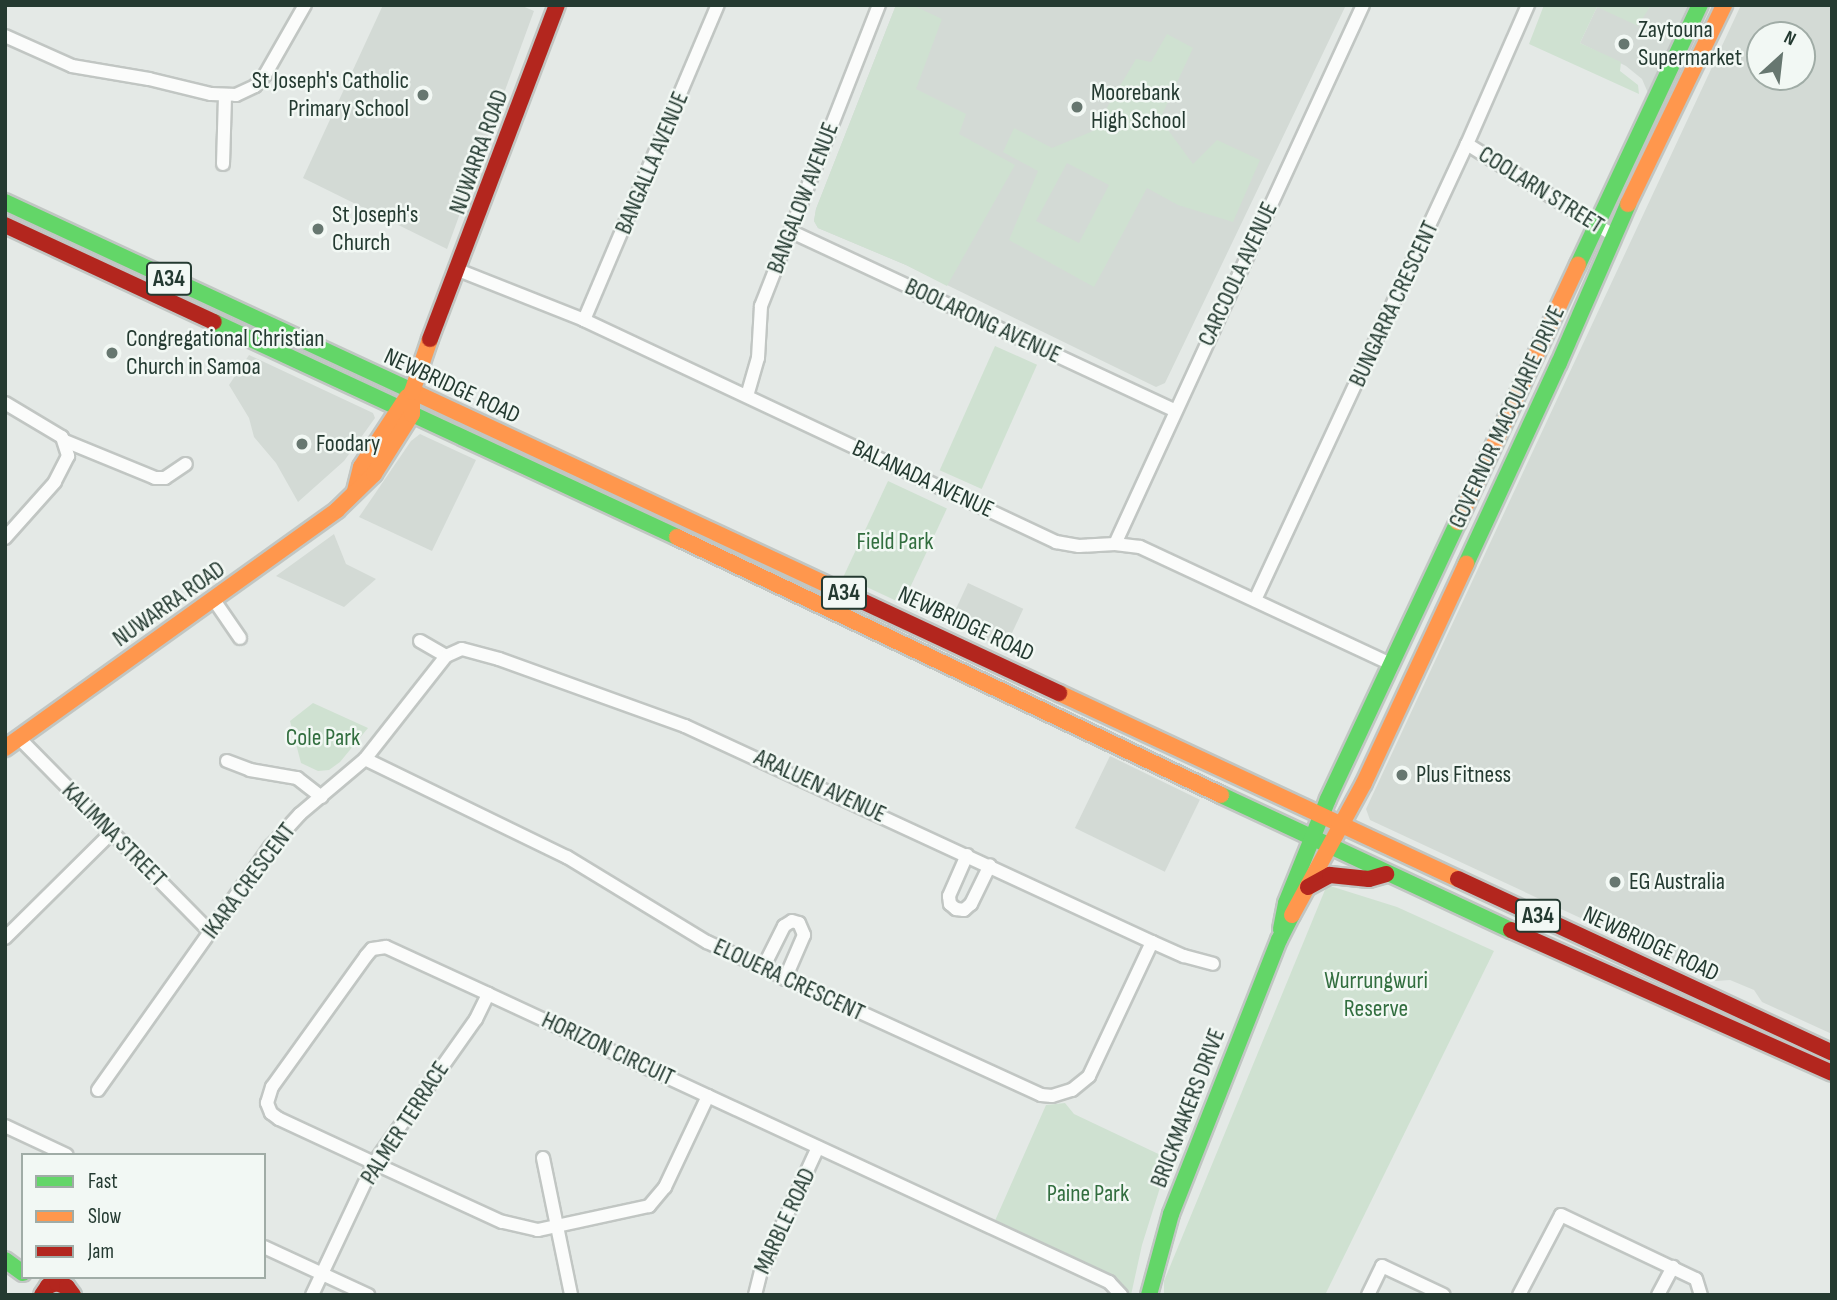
<!DOCTYPE html>
<html>
<head>
<meta charset="utf-8">
<style>
  body { margin:0 }
  #map { position:relative; width:1837px; height:1300px; overflow:hidden; background:#e4e9e6; font-family:"Sofia Sans Condensed",sans-serif }
  div>[style] { position:absolute }
  [style*='--x'] { left:calc(var(--x)*1px); top:calc(var(--y)*1px); width:calc(var(--w)*1px); rotate:calc(var(--a)*1deg) }
  .built>* { inset:0; background:#d3dad5; transform-origin:0 0 }
  .green>* { inset:0; background:#cfe1d1; transform-origin:0 0 }
  .roads { filter:drop-shadow(2px 0 #c1c6c3) drop-shadow(-2px 0 #c1c6c3) drop-shadow(0 2px #c1c6c3) drop-shadow(0 -2px #c1c6c3) }
  .street>* { height:12px; margin:-6px; padding:0 6px; transform-origin:6px; border-radius:6px; background:#fbfcfb }
  .fast>* { height:16px; margin:-8px; padding:0 8px; transform-origin:8px; border-radius:8px; background:#63d668 }
  .slow>* { height:16px; margin:-8px; padding:0 8px; transform-origin:8px; border-radius:8px; background:#ff974d }
  .jam>* { height:16px; margin:-8px; padding:0 8px; transform-origin:8px; border-radius:8px; background:#b3261e }
  .dots>* { width:19px; height:19px; translate:-50% -50%; box-sizing:border-box; border:4px solid #f2f8f4; border-radius:50% }
  span { translate:-50% -50%; white-space:nowrap; text-align:center; line-height:1.15; -webkit-text-stroke:5px #f2f8f4; paint-order:stroke }
  .shield-label span { padding:2px 5px; background:#f2f8f4; border:2px solid; border-radius:5px; -webkit-text-stroke-width:0 }
  .shield-label { font-size:23px; color:#243a31; font-weight:700 }
  .poi-label { font-size:24px; color:#243a31 }
  .left { translate:0 -50%; text-align:left }
  .right { translate:-100% -50%; text-align:right }
  .street-label { font-size:24px; color:#243a31 }
  .park-label { font-size:24px; color:#326e3f }
  .frame { position:absolute; inset:0; border:7px solid #243a31; pointer-events:none }
  .legend { position:absolute; left:21px; top:1153px; width:245px; height:126px; box-sizing:border-box; background:#f2f8f4; border:2px solid #a0aca6; margin:0; padding:9px 12px; list-style:none; font-size:21px; color:#243a31 }
  .legend li { display:flex; align-items:center; gap:14px; height:35px }
  .legend b { width:35px; border:2px solid #a0aca6 }
  .north { position:absolute; left:1746px; top:21px; width:70px; height:70px; box-sizing:border-box; background:#f2f8f4; border:2px solid #a0aca6; border-radius:50%; rotate:27deg; font-size:19px; font-weight:700; line-height:28px; text-align:center; color:#243a31 }
  .north::after { content:''; display:block; margin:auto; width:24px; height:32px; background:#677770; clip-path:polygon(50% 0,100% 100%,50% 72%,0 100%) }
</style>
</head>
<body>
<div id="map">
  <div class="built">
    <div style="clip-path:polygon(383px 5px,520px 5px,534px 11px,447px 249px,303px 178px)"></div>
    <div style="clip-path:polygon(896px 5px,1346px 5px,1165px 383px,1156px 387px,906px 265px,818px 228px,814px 221px,816px 209px)"></div>
    <div style="clip-path:polygon(1651px 5px,1688px 5px,1648px 93px,1642px 79px,1626px 66px,1580px 43px,1597px 7px,1643px 16px)"></div>
    <div style="clip-path:polygon(evenodd,1741px 5px,1832px 5px,1832px 1034px,1762px 1002px,1754px 990px,1730px 980px,1716px 981px,1370px 820px,1366px 809px,1741px 5px,1802px 35px,1802px 77px,1760px 77px,1760px 35px,1802px 35px)"></div>
    <div style="clip-path:polygon(249px 355px,373px 413px,375px 418px,344px 461px,298px 502px,276px 463px,254px 437px,249px 418px,229px 385px)"></div>
    <div style="clip-path:polygon(420px 434px,476px 460px,432px 551px,359px 517px,411px 441px)"></div>
    <div style="clip-path:polygon(334px 534px,346px 564px,376px 579px,344px 607px,276px 576px)"></div>
    <div style="left:968px;top:583px;width:61px;height:44px;rotate:25deg"></div>
    <div style="left:1110px;top:756px;width:100px;height:80px;rotate:26deg"></div>
  </div>
  <div class="green">
    <div style="clip-path:polygon(896px 5px,912px 5px,942px 19px,916px 89px,966px 114px,959px 134px,1015px 165px,947px 286px,906px 265px,818px 228px,814px 221px,816px 209px)"></div>
    <div style="clip-path:polygon(1544px 5px,1651px 5px,1638px 26px,1597px 7px,1580px 43px,1621px 62px,1620px 71px,1638px 85px,1639px 94px,1529px 44px)"></div>
    <div style="clip-path:polygon(evenodd,1167px 34px,1193px 48px,1160px 119px,1193px 164px,1217px 140px,1260px 160px,1233px 222px,1178px 205px,1147px 188px,1094px 287px,1009px 240px,1038px 171px,1003px 152px,1014px 128px,1052px 148px,1093px 131px,1136px 59px,1151px 62px,1167px 34px,1067px 163px,1109px 185px,1079px 243px,1036px 221px,1067px 163px)"></div>
    <div style="left:995px;top:346px;width:46px;height:136px;rotate:24deg"></div>
    <div style="left:888px;top:481px;width:65px;height:105px;rotate:25deg"></div>
    <div style="clip-path:polygon(313px 703px,368px 728px,340px 762px,329px 770px,318px 771px,301px 763px,290px 721px)"></div>
    <div style="clip-path:polygon(1327px 885px,1397px 907px,1494px 951px,1325px 1295px,1164px 1295px,1164px 1281px)"></div>
    <div style="clip-path:polygon(1065px 1103px,1074px 1114px,1169px 1159px,1142px 1245px,1131px 1295px,1115px 1279px,994px 1223px,1046px 1105px)"></div>
  </div>
  <div class="roads">
    <div class="street">
      <div style="--x:5;--y:36;--w:73;--a:24.1"></div>
      <div style="--x:72;--y:66;--w:78;--a:9.6"></div>
      <div style="--x:149;--y:79;--w:64;--a:13.6"></div>
      <div style="--x:211;--y:94;--w:25;--a:2"></div>
      <div style="--x:236;--y:95;--w:21;--a:-25"></div>
      <div style="--x:255;--y:86;--w:15;--a:-48"></div>
      <div style="--x:265;--y:75;--w:81;--a:-60.3"></div>
      <div style="--x:1467;--y:144;--w:172;--a:31.9"></div>
      <div style="--x:223;--y:164;--w:69;--a:-88.3"></div>
      <div style="--x:792;--y:232;--w:423;--a:25"></div>
      <div style="--x:458;--y:270;--w:136;--a:21.6"></div>
      <div style="--x:584;--y:320;--w:522;--a:25.19"></div>
      <div style="--x:1056;--y:542;--w:23;--a:10"></div>
      <div style="--x:1079;--y:546;--w:36;--a:-3"></div>
      <div style="--x:1115;--y:544;--w:25;--a:7"></div>
      <div style="--x:1140;--y:547;--w:277;--a:25"></div>
      <div style="--x:584;--y:320;--w:342;--a:-67"></div>
      <div style="--x:747;--y:396;--w:40;--a:-74"></div>
      <div style="--x:758;--y:358;--w:52;--a:-86.7"></div>
      <div style="--x:761;--y:306;--w:323;--a:-68.6"></div>
      <div style="--x:5;--y:403;--w:66;--a:30.8"></div>
      <div style="--x:62;--y:437;--w:20;--a:72"></div>
      <div style="--x:68;--y:456;--w:29;--a:117"></div>
      <div style="--x:55;--y:482;--w:75;--a:131.8"></div>
      <div style="--x:65;--y:441;--w:97;--a:22.3"></div>
      <div style="--x:155;--y:478;--w:10;--a:0"></div>
      <div style="--x:165;--y:478;--w:25;--a:-34"></div>
      <div style="--x:1115;--y:544;--w:593;--a:-65.29"></div>
      <div style="--x:214;--y:600;--w:46;--a:55.6"></div>
      <div style="--x:1255;--y:600;--w:503;--a:-65.07"></div>
      <div style="--x:1467;--y:144;--w:152;--a:-66.3"></div>
      <div style="--x:420;--y:641;--w:30;--a:30"></div>
      <div style="--x:446;--y:656;--w:17;--a:-24"></div>
      <div style="--x:462;--y:649;--w:38;--a:15"></div>
      <div style="--x:499;--y:659;--w:198;--a:19.8"></div>
      <div style="--x:685;--y:726;--w:515;--a:24.82"></div>
      <div style="--x:1152;--y:942;--w:35;--a:24"></div>
      <div style="--x:1184;--y:956;--w:30;--a:15"></div>
      <div style="--x:19;--y:738;--w:272;--a:45.4"></div>
      <div style="--x:365;--y:759;--w:225;--a:25.9"></div>
      <div style="--x:567;--y:857;--w:164;--a:31.3"></div>
      <div style="--x:707;--y:942;--w:367;--a:24.6"></div>
      <div style="--x:1041;--y:1095;--w:11;--a:5"></div>
      <div style="--x:1052;--y:1096;--w:21;--a:-17"></div>
      <div style="--x:1072;--y:1090;--w:22;--a:-39"></div>
      <div style="--x:1089;--y:1076;--w:148;--a:-64.8"></div>
      <div style="--x:227;--y:761;--w:25;--a:21"></div>
      <div style="--x:250;--y:770;--w:48;--a:9.7"></div>
      <div style="--x:297;--y:778;--w:31;--a:38"></div>
      <div style="--x:967;--y:855;--w:45;--a:113.7"></div>
      <div style="--x:949;--y:896;--w:8;--a:83"></div>
      <div style="--x:950;--y:904;--w:8;--a:40"></div>
      <div style="--x:956;--y:909;--w:8;--a:7"></div>
      <div style="--x:964;--y:910;--w:9;--a:-41"></div>
      <div style="--x:971;--y:904;--w:43;--a:-64"></div>
      <div style="--x:5;--y:938;--w:149;--a:-44.7"></div>
      <div style="--x:763;--y:968;--w:47;--a:-63.4"></div>
      <div style="--x:784;--y:926;--w:9;--a:-32"></div>
      <div style="--x:792;--y:921;--w:7;--a:16"></div>
      <div style="--x:799;--y:923;--w:13;--a:67"></div>
      <div style="--x:804;--y:935;--w:48;--a:113.4"></div>
      <div style="--x:98;--y:1090;--w:299;--a:-54.7"></div>
      <div style="--x:271;--y:846;--w:43;--a:-47.8"></div>
      <div style="--x:300;--y:814;--w:85;--a:-40.2"></div>
      <div style="--x:365;--y:759;--w:131;--a:-51.8"></div>
      <div style="--x:708;--y:1096;--w:101;--a:115.3"></div>
      <div style="--x:665;--y:1187;--w:25;--a:130"></div>
      <div style="--x:649;--y:1206;--w:114;--a:167.8"></div>
      <div style="--x:538;--y:1230;--w:37;--a:-167"></div>
      <div style="--x:502;--y:1222;--w:141;--a:-155.3"></div>
      <div style="--x:374;--y:1163;--w:105;--a:-155.1"></div>
      <div style="--x:279;--y:1119;--w:10;--a:-143"></div>
      <div style="--x:271;--y:1113;--w:11;--a:-112"></div>
      <div style="--x:267;--y:1103;--w:17;--a:-73"></div>
      <div style="--x:272;--y:1087;--w:161;--a:-54.3"></div>
      <div style="--x:366;--y:956;--w:9;--a:-49"></div>
      <div style="--x:372;--y:949;--w:14;--a:-8"></div>
      <div style="--x:386;--y:947;--w:112;--a:24.7"></div>
      <div style="--x:488;--y:994;--w:685;--a:24.88"></div>
      <div style="--x:1109;--y:1282;--w:18;--a:47"></div>
      <div style="--x:5;--y:1126;--w:68;--a:25.1"></div>
      <div style="--x:543;--y:1158;--w:140;--a:78.4"></div>
      <div style="--x:264;--y:1247;--w:115;--a:24.8"></div>
      <div style="--x:312;--y:1295;--w:146;--a:-64.8"></div>
      <div style="--x:374;--y:1163;--w:176;--a:-54.7"></div>
      <div style="--x:476;--y:1019;--w:28;--a:-64"></div>
      <div style="--x:755;--y:1295;--w:25;--a:-76"></div>
      <div style="--x:761;--y:1271;--w:136;--a:-65.3"></div>
      <div style="--x:1368;--y:1295;--w:32;--a:-64"></div>
      <div style="--x:1382;--y:1266;--w:68;--a:25.1"></div>
      <div style="--x:1519;--y:1295;--w:90;--a:-62.3"></div>
      <div style="--x:1561;--y:1215;--w:149;--a:25.4"></div>
      <div style="--x:1696;--y:1279;--w:17;--a:73"></div>
      <div style="--x:1658;--y:1295;--w:32;--a:-62"></div>
    </div>
    <div class="fast">
      <div style="--x:5;--y:202;--w:453;--a:24.9"></div>
      <div style="--x:1578;--y:265;--w:287;--a:-64.9"></div>
      <div style="--x:214;--y:322;--w:510;--a:24.91"></div>
      <div style="--x:1466;--y:564;--w:221;--a:-65.2"></div>
      <div style="--x:1559;--y:363;--w:173;--a:-66.5"></div>
      <div style="--x:1221;--y:795;--w:320;--a:25"></div>
      <div style="--x:1281;--y:929;--w:26;--a:-79"></div>
      <div style="--x:1286;--y:903;--w:112;--a:-68"></div>
      <div style="--x:1328;--y:799;--w:306;--a:-64.9"></div>
      <div style="--x:5;--y:1260;--w:22;--a:36"></div>
      <div style="--x:1149;--y:1295;--w:84;--a:-74.8"></div>
      <div style="--x:1171;--y:1214;--w:295;--a:-68.5"></div>
      <div style="--x:1279;--y:940;--w:28;--a:-63"></div>
    </div>
    <div class="slow">
      <div style="--x:1628;--y:204;--w:221;--a:-64.2"></div>
      <div style="--x:416;--y:393;--w:466;--a:25"></div>
      <div style="--x:355;--y:491;--w:25;--a:-76"></div>
      <div style="--x:361;--y:467;--w:84;--a:-56.7"></div>
      <div style="--x:1458;--y:522;--w:284;--a:-65"></div>
      <div style="--x:677;--y:537;--w:602;--a:25.37"></div>
      <div style="--x:1059;--y:693;--w:440;--a:25"></div>
      <div style="--x:5;--y:748;--w:408;--a:-35.6"></div>
      <div style="--x:337;--y:510;--w:52;--a:-44.2"></div>
      <div style="--x:374;--y:474;--w:71;--a:-57.7"></div>
      <div style="--x:412;--y:414;--w:22;--a:-90"></div>
      <div style="--x:412;--y:392;--w:56;--a:-71.2"></div>
      <div style="--x:1292;--y:915;--w:150;--a:-61.4"></div>
      <div style="--x:1364;--y:783;--w:242;--a:-65"></div>
    </div>
    <div class="jam">
      <div style="--x:5;--y:225;--w:230;--a:24.9"></div>
      <div style="--x:430;--y:339;--w:357;--a:-69.2"></div>
      <div style="--x:838;--y:590;--w:244;--a:25"></div>
      <div style="--x:1458;--y:879;--w:412;--a:24.9"></div>
      <div style="--x:1308;--y:887;--w:25;--a:-29"></div>
      <div style="--x:1330;--y:875;--w:39;--a:6"></div>
      <div style="--x:1369;--y:879;--w:18;--a:-16"></div>
      <div style="--x:1511;--y:930;--w:351;--a:24"></div>
      <div style="--x:42;--y:1295;--w:11;--a:-56"></div>
      <div style="--x:48;--y:1286;--w:9;--a:-18"></div>
      <div style="--x:57;--y:1283;--w:11;--a:22"></div>
      <div style="--x:67;--y:1287;--w:10;--a:53"></div>
    </div>
  </div>
  <div class="dots">
    <div style="left:1624px;top:44px;background:#677770"></div>
    <div style="left:423px;top:95px;background:#677770"></div>
    <div style="left:1077px;top:107px;background:#677770"></div>
    <div style="left:318px;top:229px;background:#677770"></div>
    <div style="left:112px;top:353px;background:#677770"></div>
    <div style="left:302px;top:444px;background:#677770"></div>
    <div style="left:1402px;top:775px;background:#677770"></div>
    <div style="left:1615px;top:882px;background:#677770"></div>
  </div>
  <div class="shield-label">
    <span style="left:169px;top:279px">A34</span>
    <span style="left:844px;top:593px">A34</span>
    <span style="left:1538px;top:916px">A34</span>
  </div>
  <div class="poi-label">
    <span class="left" style="left:1638px;top:44px">Zaytouna<br>Supermarket</span>
    <span class="right" style="left:409px;top:95px">St Joseph's Catholic<br>Primary School</span>
    <span class="left" style="left:1091px;top:107px">Moorebank<br>High School</span>
    <span class="left" style="left:332px;top:229px">St Joseph's<br>Church</span>
    <span class="left" style="left:126px;top:353px">Congregational Christian<br>Church in Samoa</span>
    <span class="left" style="left:316px;top:444px">Foodary</span>
    <span class="left" style="left:1416px;top:775px">Plus Fitness</span>
    <span class="left" style="left:1629px;top:882px">EG Australia</span>
  </div>
  <div class="street-label">
    <span style="left:479px;top:152px;rotate:-70deg">NUWARRA ROAD</span>
    <span style="left:652px;top:163px;rotate:-67deg">BANGALLA AVENUE</span>
    <span style="left:1541px;top:190px;rotate:32deg">COOLARN STREET</span>
    <span style="left:803px;top:198px;rotate:-69deg">BANGALOW AVENUE</span>
    <span style="left:1238px;top:274px;rotate:-65deg">CARCOOLA AVENUE</span>
    <span style="left:1394px;top:304px;rotate:-65deg">BUNGARRA CRESCENT</span>
    <span style="left:983px;top:321px;rotate:25deg">BOOLARONG AVENUE</span>
    <span style="left:452px;top:386px;rotate:25deg">NEWBRIDGE ROAD</span>
    <span style="left:1507px;top:417px;rotate:-65deg">GOVERNOR MACQUARIE DRIVE</span>
    <span style="left:923px;top:479px;rotate:25deg">BALANADA AVENUE</span>
    <span style="left:169px;top:604px;rotate:-35deg">NUWARRA ROAD</span>
    <span style="left:966px;top:624px;rotate:25deg">NEWBRIDGE ROAD</span>
    <span style="left:820px;top:786px;rotate:25deg">ARALUEN AVENUE</span>
    <span style="left:114px;top:835px;rotate:45deg">KALIMNA STREET</span>
    <span style="left:249px;top:881px;rotate:-53deg">IKARA CRESCENT</span>
    <span style="left:1651px;top:944px;rotate:25deg">NEWBRIDGE ROAD</span>
    <span style="left:789px;top:980px;rotate:25deg">ELOUERA CRESCENT</span>
    <span style="left:608px;top:1049px;rotate:25deg">HORIZON CIRCUIT</span>
    <span style="left:1188px;top:1108px;rotate:-69deg">BRICKMAKERS DRIVE</span>
    <span style="left:405px;top:1123px;rotate:-57deg">PALMER TERRACE</span>
    <span style="left:785px;top:1221px;rotate:-65deg">MARBLE ROAD</span>
  </div>
  <div class="park-label">
    <span style="left:895px;top:542px">Field Park</span>
    <span style="left:323px;top:738px">Cole Park</span>
    <span style="left:1376px;top:995px">Wurrungwuri<br>Reserve</span>
    <span style="left:1088px;top:1194px">Paine Park</span>
  </div>
  <div class="frame"></div>
  <ul class="legend">
  <li><b style="height:9px;background:#63d668"></b>Fast</li>
  <li><b style="height:9px;background:#ff974d"></b>Slow</li>
  <li><b style="height:9px;background:#b3261e"></b>Jam</li>
  </ul>
  <div class="north">N</div>
</div>
</body>
</html>
